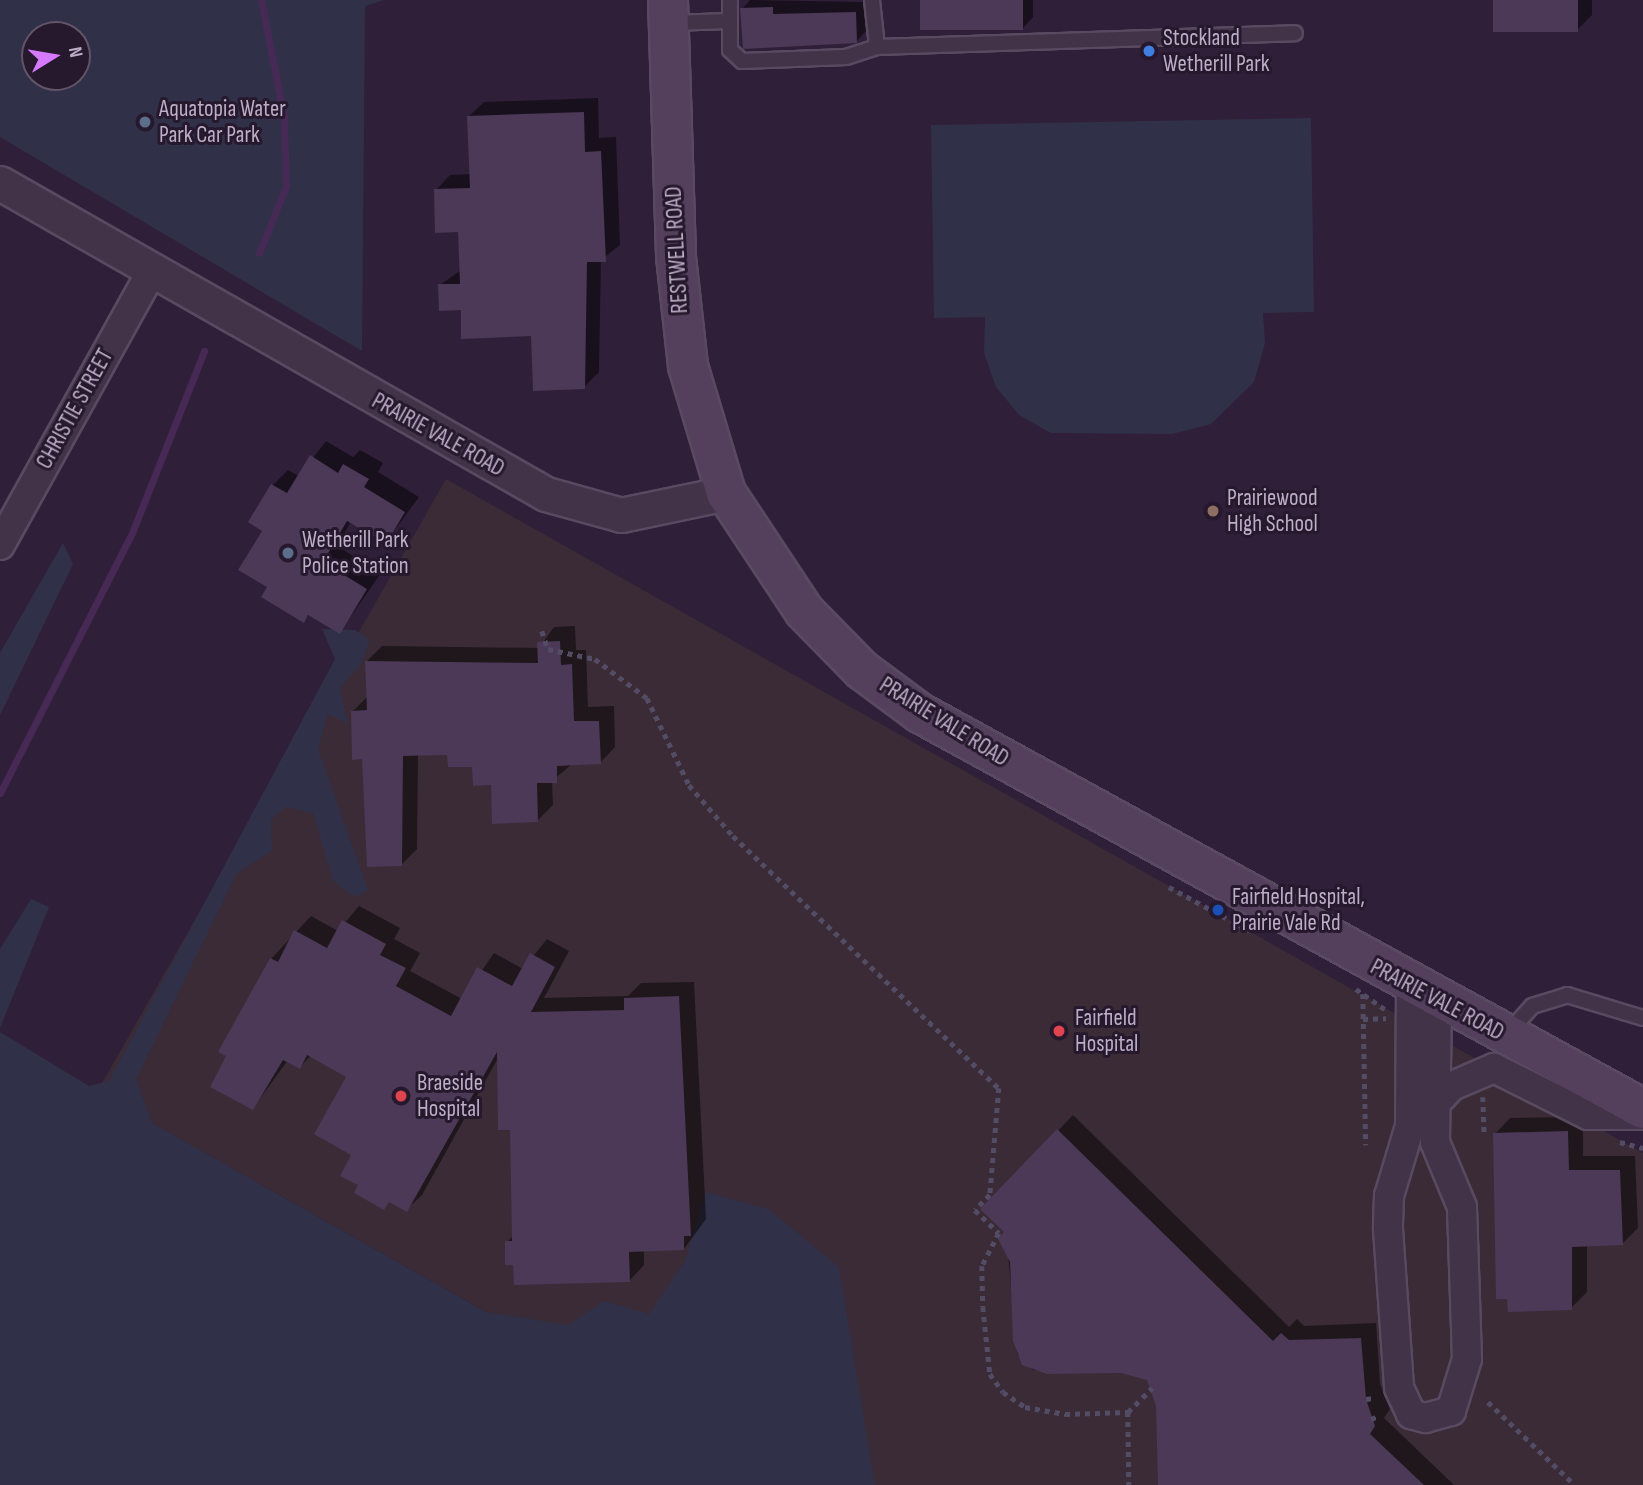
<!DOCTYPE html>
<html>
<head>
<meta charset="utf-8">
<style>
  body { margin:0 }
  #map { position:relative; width:1643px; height:1485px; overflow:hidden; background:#301f38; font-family:"Sofia Sans Condensed",sans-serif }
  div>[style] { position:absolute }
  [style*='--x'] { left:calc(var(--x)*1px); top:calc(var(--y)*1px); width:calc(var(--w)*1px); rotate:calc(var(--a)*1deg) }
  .medical>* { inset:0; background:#3a2b36 }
  .green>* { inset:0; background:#303148 }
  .shadow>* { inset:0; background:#0007 }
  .stream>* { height:7px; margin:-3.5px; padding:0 3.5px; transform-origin:3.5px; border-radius:3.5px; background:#472956 }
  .building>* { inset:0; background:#4c3857; transform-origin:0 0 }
  .path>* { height:4.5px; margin-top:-2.25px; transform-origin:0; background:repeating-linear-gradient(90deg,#524c65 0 5px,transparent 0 10px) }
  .roads { filter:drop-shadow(2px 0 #594a61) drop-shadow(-2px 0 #594a61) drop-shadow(0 2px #594a61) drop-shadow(0 -2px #594a61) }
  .service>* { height:14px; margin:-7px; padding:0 7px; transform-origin:7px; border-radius:7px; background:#423349 }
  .minor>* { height:28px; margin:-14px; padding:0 14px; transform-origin:14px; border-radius:14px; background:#423349 }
  .tertiary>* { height:33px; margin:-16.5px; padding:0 16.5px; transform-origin:16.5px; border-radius:16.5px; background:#423349 }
  .secondary>* { height:38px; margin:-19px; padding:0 19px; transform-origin:19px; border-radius:19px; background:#54405c }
  .dots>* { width:19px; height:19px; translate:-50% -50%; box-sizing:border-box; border:4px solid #26182d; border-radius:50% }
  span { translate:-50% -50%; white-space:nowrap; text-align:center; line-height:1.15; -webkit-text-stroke:6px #26182d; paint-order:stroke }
  .poi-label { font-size:23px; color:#beadc6 }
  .left { translate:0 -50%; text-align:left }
  .street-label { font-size:23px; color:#beadc6 }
  .north { position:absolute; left:21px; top:21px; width:70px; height:70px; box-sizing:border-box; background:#26182d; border:2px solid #63546a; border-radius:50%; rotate:79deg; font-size:19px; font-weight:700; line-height:28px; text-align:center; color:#beadc6 }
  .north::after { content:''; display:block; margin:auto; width:24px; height:32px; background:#d67afd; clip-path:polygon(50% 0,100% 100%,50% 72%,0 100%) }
</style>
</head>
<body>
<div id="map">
  <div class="medical">
    <div style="clip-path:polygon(446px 479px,1643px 1153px,1643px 1485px,792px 1485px,97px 1092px)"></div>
  </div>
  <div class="green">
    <div style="clip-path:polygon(evenodd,0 0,384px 0,365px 6px,362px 351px,0 137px,0 0,35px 35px,77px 35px,77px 77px,35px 77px,35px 35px)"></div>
    <div style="clip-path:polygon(1311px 118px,1314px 312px,1263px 313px,1265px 343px,1254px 382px,1211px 424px,1172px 434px,1051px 433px,1019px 415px,996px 387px,984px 353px,985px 317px,934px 318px,931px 125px)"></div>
    <div style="clip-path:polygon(63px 543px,73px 564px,0 715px,0 653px)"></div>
    <div style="clip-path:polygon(322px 629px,355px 630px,370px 640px,360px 665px,340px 688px,348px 724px,328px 714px,318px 749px,368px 890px,355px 897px,333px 881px,313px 813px,286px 807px,271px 820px,272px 851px,237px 873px,136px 1079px,152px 1123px,486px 1312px,568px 1325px,604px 1301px,649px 1314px,685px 1261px,706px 1192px,768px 1209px,839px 1267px,875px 1485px,0 1485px,0 1032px,89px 1086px,109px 1081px,335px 659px)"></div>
    <div style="clip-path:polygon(31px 899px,49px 907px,0 1028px,0 949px)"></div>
  </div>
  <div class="shadow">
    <div style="clip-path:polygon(750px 0,866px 2px,867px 30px,856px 42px,742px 9px)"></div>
    <div style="clip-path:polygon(922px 0,1033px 0,1033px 17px,1022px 29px)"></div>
    <div style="clip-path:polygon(1495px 0,1592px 0,1592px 15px,1577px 30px)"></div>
    <div style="clip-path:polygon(598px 98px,599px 138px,616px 137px,620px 245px,601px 260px,599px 372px,584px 387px,533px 335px,462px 308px,440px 285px,461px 270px,459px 230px,436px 190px,450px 175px,471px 174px,469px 116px,484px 102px)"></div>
    <div style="clip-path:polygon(326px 441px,353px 457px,360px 450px,383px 463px,378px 472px,419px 497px,386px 542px,351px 521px,337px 546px,381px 573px,340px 632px,310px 614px,303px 621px,270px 587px,264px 530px,251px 522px,273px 485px,288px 470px,299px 476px)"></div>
    <div style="clip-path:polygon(575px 626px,576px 650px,586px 650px,588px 707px,614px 706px,615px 747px,600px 763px,572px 764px,552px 781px,553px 805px,537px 821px,474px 765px,449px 753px,418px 754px,417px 849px,402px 864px,353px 711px,368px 696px,367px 661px,382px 646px,539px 648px,554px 627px)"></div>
    <div style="clip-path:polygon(359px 906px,400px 928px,394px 939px,420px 953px,410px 971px,462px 999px,494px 953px,523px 969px,547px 939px,569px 951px,544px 998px,628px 996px,641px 983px,694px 982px,706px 1219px,684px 1249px,644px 1250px,644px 1265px,629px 1281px,515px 1263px,507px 1242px,514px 1235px,511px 1128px,498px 1058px,422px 1195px,406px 1210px,390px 1201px,384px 1208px,360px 1185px,348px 1076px,311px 1055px,300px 1067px,288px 1060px,253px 1108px,228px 1056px,271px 959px,311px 916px,338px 931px)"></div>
    <div style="clip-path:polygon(1073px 1115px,1289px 1327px,1297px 1319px,1304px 1326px,1376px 1323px,1380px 1384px,1390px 1409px,1384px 1418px,1454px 1485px,1162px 1485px,1158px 1406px,1149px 1379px,1121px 1371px,1033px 1370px,1017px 1354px,1006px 1232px,983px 1209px)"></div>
    <div style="clip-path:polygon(1583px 1117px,1583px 1156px,1635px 1156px,1638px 1228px,1622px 1244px,1587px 1245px,1587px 1292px,1571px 1308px,1495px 1134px,1510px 1118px)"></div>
  </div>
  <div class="stream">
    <div style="--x:259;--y:253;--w:72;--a:-68.1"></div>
    <div style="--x:286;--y:186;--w:69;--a:-91.7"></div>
    <div style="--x:284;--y:117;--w:119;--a:-101.1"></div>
    <div style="--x:0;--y:793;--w:292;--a:-63.1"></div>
    <div style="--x:132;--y:533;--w:196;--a:-68.4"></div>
  </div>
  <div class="building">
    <div style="left:920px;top:0;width:103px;height:30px"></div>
    <div style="left:1493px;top:0;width:85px;height:32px"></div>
    <div style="clip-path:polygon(773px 7px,773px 14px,856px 12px,857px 43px,743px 49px,740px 8px)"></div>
    <div style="clip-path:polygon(584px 112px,585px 152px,601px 151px,606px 262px,587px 262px,585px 389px,533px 391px,531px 336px,461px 339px,461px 310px,439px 311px,438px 284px,460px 284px,458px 232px,435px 233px,434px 189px,470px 188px,467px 116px)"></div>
    <div style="clip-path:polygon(310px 455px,338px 473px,343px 464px,369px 479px,364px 487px,405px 512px,386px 544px,347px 521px,323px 562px,367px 589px,340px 634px,308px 615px,304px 623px,261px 597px,267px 587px,238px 570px,262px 531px,248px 522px,271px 484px,287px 493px)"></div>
    <div style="clip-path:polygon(560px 641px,561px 665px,572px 664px,574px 721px,599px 721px,601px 764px,557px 766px,557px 783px,537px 783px,538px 822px,492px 824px,491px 785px,473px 786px,472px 767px,448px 767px,447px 755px,403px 756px,402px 866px,367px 867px,362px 759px,352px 760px,351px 711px,367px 710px,365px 661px,538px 663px,537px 642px)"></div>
    <div style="clip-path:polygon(342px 920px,386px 944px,380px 955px,406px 968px,396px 986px,451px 1016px,477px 967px,512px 986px,530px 953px,555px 967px,531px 1012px,624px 1010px,624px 998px,679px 996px,691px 1236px,684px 1236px,684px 1250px,629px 1252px,630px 1282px,514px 1285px,513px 1265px,505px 1265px,505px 1241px,512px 1241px,510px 1130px,498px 1130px,497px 1052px,407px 1212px,389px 1202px,384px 1210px,354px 1193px,358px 1185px,340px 1176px,351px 1155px,314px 1134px,346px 1077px,307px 1055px,300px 1069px,283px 1060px,253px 1110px,210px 1087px,226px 1056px,218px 1052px,270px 958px,278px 962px,294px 930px,327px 948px)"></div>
    <div style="clip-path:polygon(1057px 1129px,1273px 1341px,1281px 1333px,1289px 1340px,1361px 1338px,1366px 1399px,1375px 1426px,1370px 1434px,1424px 1485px,1158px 1485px,1156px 1406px,1147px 1380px,1121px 1373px,1047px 1374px,1022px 1365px,1013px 1341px,1010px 1262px,998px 1239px,1004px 1232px,980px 1209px)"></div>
    <div style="clip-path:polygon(1568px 1131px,1569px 1170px,1620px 1170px,1623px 1245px,1572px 1247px,1572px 1310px,1508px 1312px,1507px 1299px,1496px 1299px,1493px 1133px)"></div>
  </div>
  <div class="path">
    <div style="--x:542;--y:631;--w:19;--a:72"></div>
    <div style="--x:548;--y:649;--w:48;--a:12"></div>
    <div style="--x:595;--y:659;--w:65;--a:36.9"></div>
    <div style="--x:647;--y:698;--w:97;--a:64.2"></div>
    <div style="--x:689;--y:785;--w:67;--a:49.2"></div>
    <div style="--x:733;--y:836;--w:366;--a:43.5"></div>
    <div style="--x:999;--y:1088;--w:107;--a:94.8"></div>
    <div style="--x:990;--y:1195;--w:21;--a:135"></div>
    <div style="--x:975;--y:1210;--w:33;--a:44"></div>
    <div style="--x:999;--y:1233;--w:37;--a:117"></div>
    <div style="--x:982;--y:1266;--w:41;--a:88.6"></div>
    <div style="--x:983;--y:1307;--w:67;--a:84"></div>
    <div style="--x:990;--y:1374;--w:22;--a:54"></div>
    <div style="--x:1003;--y:1392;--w:27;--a:34"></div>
    <div style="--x:1025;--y:1407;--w:41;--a:9.9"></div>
    <div style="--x:1065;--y:1414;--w:63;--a:-1.8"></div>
    <div style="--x:1128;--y:1412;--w:34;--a:-45"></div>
    <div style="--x:1169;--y:887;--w:92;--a:28.5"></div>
    <div style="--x:1356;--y:989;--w:37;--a:35"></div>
    <div style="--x:1363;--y:994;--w:151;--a:88.9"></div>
    <div style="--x:1363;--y:1019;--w:23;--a:-2"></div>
    <div style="--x:1483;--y:1097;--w:37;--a:88"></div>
    <div style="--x:1620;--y:1142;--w:24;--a:15"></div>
    <div style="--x:1366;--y:1399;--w:8;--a:-7"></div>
    <div style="--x:1488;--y:1402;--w:120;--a:43.7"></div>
    <div style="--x:1128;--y:1412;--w:73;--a:89.2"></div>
    <div style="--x:1371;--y:1419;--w:9;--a:-21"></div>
  </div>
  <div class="roads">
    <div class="service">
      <div style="--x:730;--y:0;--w:50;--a:90"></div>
      <div style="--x:730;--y:50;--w:16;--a:43"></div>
      <div style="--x:742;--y:61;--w:104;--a:-2.2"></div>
      <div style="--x:846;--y:57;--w:33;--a:-18"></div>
      <div style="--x:877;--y:47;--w:418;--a:-1.9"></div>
      <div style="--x:872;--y:0;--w:47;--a:83.9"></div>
      <div style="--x:671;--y:23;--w:58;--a:-2"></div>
      <div style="--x:1508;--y:1033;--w:36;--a:-48"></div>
      <div style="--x:1532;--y:1006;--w:37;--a:-17"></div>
      <div style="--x:1567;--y:995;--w:79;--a:16.8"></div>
    </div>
    <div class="minor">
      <div style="--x:0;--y:545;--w:311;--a:-61"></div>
      <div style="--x:1411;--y:987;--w:139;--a:90.4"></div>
      <div style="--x:1410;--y:1126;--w:73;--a:106.7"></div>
      <div style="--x:1389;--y:1196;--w:33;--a:92"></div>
      <div style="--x:1388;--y:1229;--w:159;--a:86"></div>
      <div style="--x:1399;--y:1388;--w:29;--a:65"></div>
      <div style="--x:1411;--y:1414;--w:15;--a:16"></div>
      <div style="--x:1425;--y:1418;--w:27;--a:-15"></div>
      <div style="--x:1451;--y:1411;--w:54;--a:-72.9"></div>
      <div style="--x:1467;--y:1359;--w:152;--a:-91.9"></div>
      <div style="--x:1462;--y:1207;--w:70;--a:-112.6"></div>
      <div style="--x:1435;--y:1142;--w:141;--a:-89.2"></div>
      <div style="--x:1434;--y:1105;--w:26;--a:-47"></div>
      <div style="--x:1452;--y:1086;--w:46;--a:-23.2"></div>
      <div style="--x:1494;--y:1068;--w:105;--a:26.6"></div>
      <div style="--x:1588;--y:1115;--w:55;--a:0"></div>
    </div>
    <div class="tertiary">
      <div style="--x:0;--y:183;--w:628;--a:29.67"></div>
      <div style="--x:546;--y:494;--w:78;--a:15.6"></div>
      <div style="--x:621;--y:515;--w:107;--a:-11.8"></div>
    </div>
    <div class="secondary">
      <div style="--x:668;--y:0;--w:257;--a:88.2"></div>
      <div style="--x:676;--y:257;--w:110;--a:83.7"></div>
      <div style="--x:688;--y:366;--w:133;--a:73.3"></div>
      <div style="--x:726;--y:493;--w:141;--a:56.5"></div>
      <div style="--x:804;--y:611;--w:83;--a:45.5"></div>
      <div style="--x:862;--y:670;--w:72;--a:36.6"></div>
      <div style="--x:920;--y:713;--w:824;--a:28.71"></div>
    </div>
  </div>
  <div class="dots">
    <div style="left:1149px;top:51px;background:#3f7fe0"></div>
    <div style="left:145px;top:122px;background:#5c6f8a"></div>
    <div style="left:1213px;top:511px;background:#8d6e63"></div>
    <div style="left:288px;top:553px;background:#5c6f8a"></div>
    <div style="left:1218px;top:910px;background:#1a4fb4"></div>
    <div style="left:1059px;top:1031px;background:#e0444e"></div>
    <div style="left:401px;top:1096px;background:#e0444e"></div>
  </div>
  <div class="poi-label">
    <span class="left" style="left:1163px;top:51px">Stockland<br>Wetherill Park</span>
    <span class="left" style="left:159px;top:122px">Aquatopia Water<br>Park Car Park</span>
    <span class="left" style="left:1227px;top:511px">Prairiewood<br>High School</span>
    <span class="left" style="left:302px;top:553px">Wetherill Park<br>Police Station</span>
    <span class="left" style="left:1232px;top:910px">Fairfield Hospital,<br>Prairie Vale Rd</span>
    <span class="left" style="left:1075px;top:1031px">Fairfield<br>Hospital</span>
    <span class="left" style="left:417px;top:1096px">Braeside<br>Hospital</span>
  </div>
  <div class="street-label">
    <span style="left:677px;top:250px;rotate:-93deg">RESTWELL ROAD</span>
    <span style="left:75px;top:409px;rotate:-61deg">CHRISTIE STREET</span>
    <span style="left:438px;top:435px;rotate:29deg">PRAIRIE VALE ROAD</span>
    <span style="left:944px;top:722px;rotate:32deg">PRAIRIE VALE ROAD</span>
    <span style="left:1437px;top:1000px;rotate:28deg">PRAIRIE VALE ROAD</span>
  </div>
  <div class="north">N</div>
</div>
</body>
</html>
